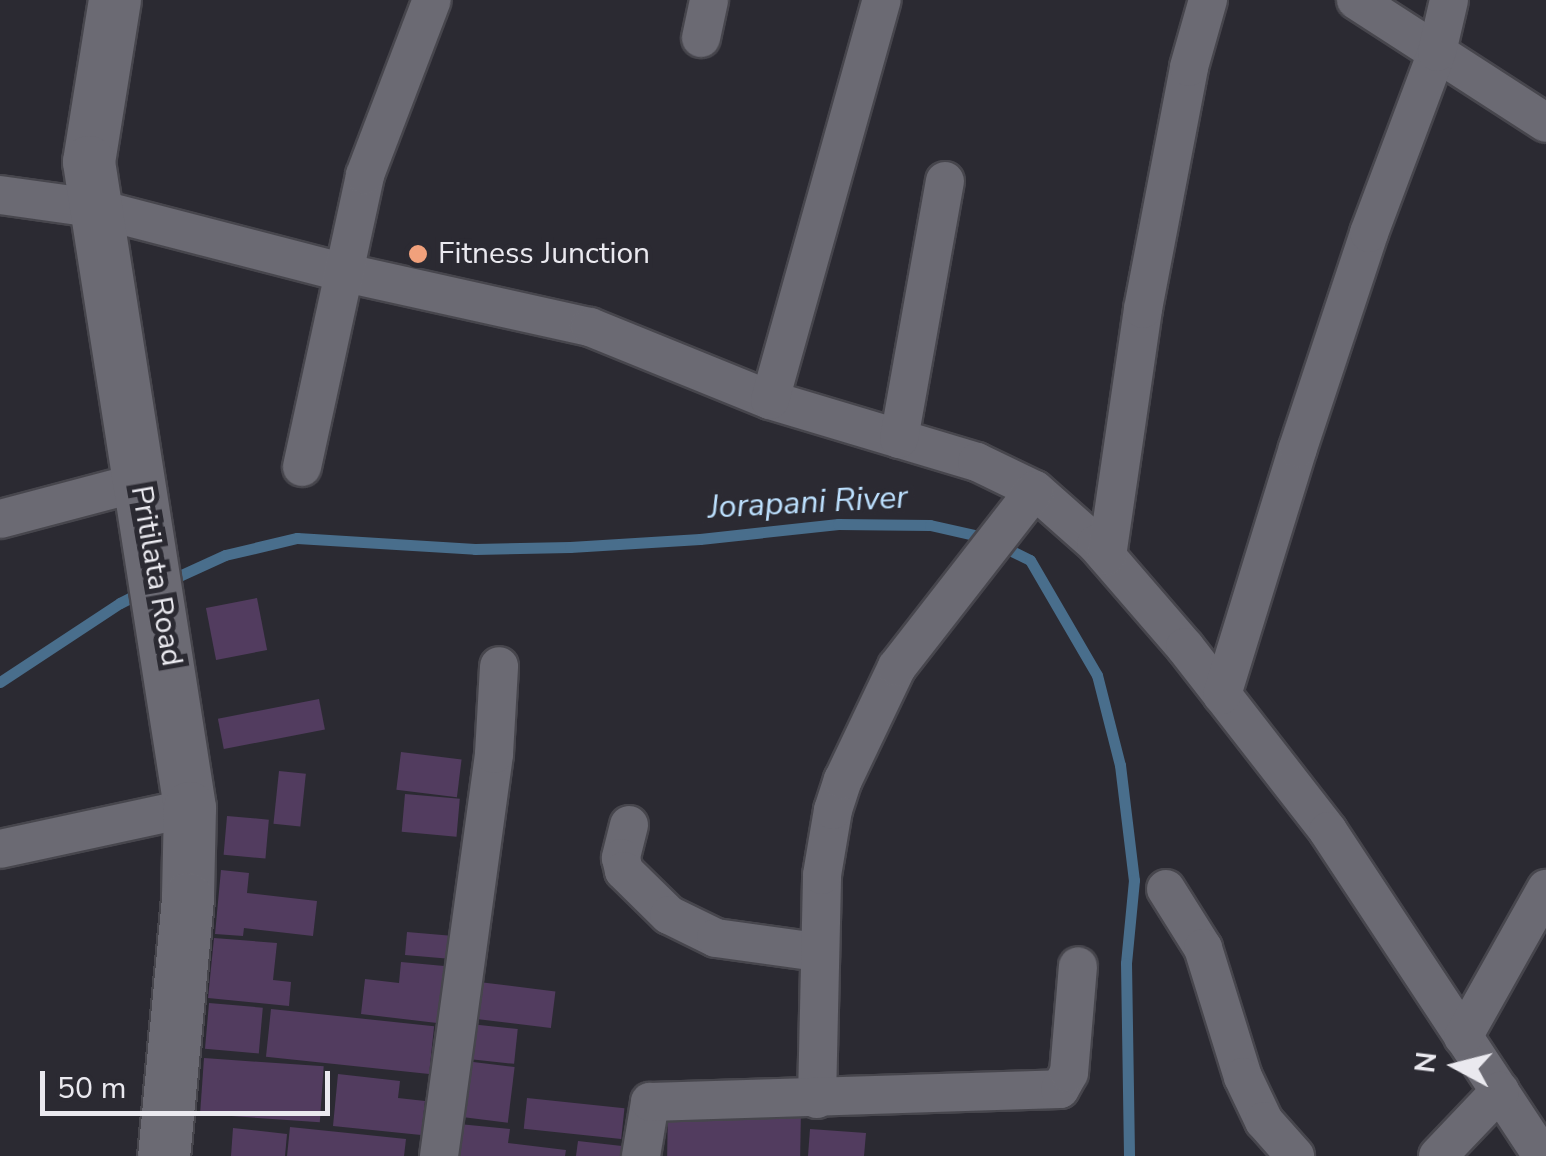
<!DOCTYPE html>
<html>
<head>
<meta charset="utf-8">
<style>
  body { margin:0 }
  #map { position:relative; width:1546px; height:1156px; overflow:hidden; background:#2b2a32; font-family:"Nunito Sans",sans-serif }
  div>[style] { position:absolute }
  [style*='--x'] { left:calc(var(--x)*1px); top:calc(var(--y)*1px); width:calc(var(--w)*1px); rotate:calc(var(--a)*1deg) }
  .stream>* { height:11px; margin:-5.5px; padding:0 5.5px; transform-origin:5.5px; border-radius:5.5px; background:#496e8c }
  .building>* { inset:0; background:#523c5f; transform-origin:0 0 }
  .roads { filter:drop-shadow(2px 0 #47464d) drop-shadow(-2px 0 #47464d) drop-shadow(0 2px #47464d) drop-shadow(0 -2px #47464d) }
  .street>* { height:38px; margin:-19px; padding:0 19px; transform-origin:19px; border-radius:19px; background:#6b6a73 }
  .secondary>* { height:52px; margin:-26px; padding:0 26px; transform-origin:26px; border-radius:26px; background:#6b6a73 }
  .dots>* { width:28px; height:28px; translate:-50% -50%; box-sizing:border-box; border:5px solid #2b2a32; border-radius:50% }
  span { translate:-50% -50%; white-space:nowrap; text-align:center; line-height:1.15; -webkit-text-stroke:10px #2b2a32; paint-order:stroke }
  .poi-label { font-size:30px; color:#eae9ef }
  .left { translate:0 -50%; text-align:left }
  .street-label { font-size:30px; color:#eae9ef }
  .water-label { font-size:32px; color:#bde1ff; font-style:italic }
  .north { position:absolute; left:1406px; top:1016px; width:100px; height:100px; -webkit-text-stroke:8px #2b2a32; paint-order:stroke; rotate:277deg; font-size:28px; font-weight:700; line-height:40px; text-align:center; color:#eae9ef }
  .north::after { content:''; display:block; margin:auto; width:35px; height:45px; background:#eae9ef; clip-path:polygon(50% 0,100% 100%,50% 72%,0 100%) }
  .scale { position:absolute; left:40px; top:1071px; width:290px; height:45px; box-sizing:border-box; border:5px solid #eae9ef; border-top:0; padding-left:12px; font-size:30px; line-height:35px; white-space:nowrap; color:#eae9ef; -webkit-text-stroke:8px #2b2a32; paint-order:stroke }
</style>
</head>
<body>
<div id="map">
  <div class="stream">
    <div style="--x:166;--y:582;--w:65;--a:-24.6"></div>
    <div style="--x:225;--y:555;--w:74;--a:-13.3"></div>
    <div style="--x:297;--y:538;--w:178;--a:3.5"></div>
    <div style="--x:475;--y:549;--w:95;--a:-1.2"></div>
    <div style="--x:570;--y:547;--w:130;--a:-3.5"></div>
    <div style="--x:700;--y:539;--w:139;--a:-6.2"></div>
    <div style="--x:838;--y:524;--w:92;--a:0.6"></div>
    <div style="--x:930;--y:525;--w:54;--a:12.8"></div>
    <div style="--x:983;--y:537;--w:52;--a:26.1"></div>
    <div style="--x:1030;--y:560;--w:133;--a:59.8"></div>
    <div style="--x:1097;--y:675;--w:93;--a:75.7"></div>
    <div style="--x:1120;--y:765;--w:116;--a:83.1"></div>
    <div style="--x:1134;--y:880;--w:83;--a:95.5"></div>
    <div style="--x:1126;--y:963;--w:193;--a:89.1"></div>
    <div style="--x:0;--y:682;--w:144;--a:-33.4"></div>
    <div style="--x:120;--y:603;--w:27;--a:-27"></div>
  </div>
  <div class="building">
    <div style="left:257px;top:598px;width:53px;height:52px;rotate:79deg"></div>
    <div style="left:319px;top:699px;width:31px;height:103px;rotate:79deg"></div>
    <div style="left:401px;top:752px;width:61px;height:38px;rotate:7deg"></div>
    <div style="left:279px;top:771px;width:27px;height:53px;rotate:6deg"></div>
    <div style="left:405px;top:794px;width:55px;height:38px;rotate:5deg"></div>
    <div style="left:227px;top:816px;width:42px;height:39px;rotate:5deg"></div>
    <div style="clip-path:polygon(221px 870px,249px 873px,247px 893px,317px 901px,313px 936px,244px 928px,243px 936px,215px 934px)"></div>
    <div style="left:407px;top:932px;width:44px;height:23px;rotate:5deg"></div>
    <div style="clip-path:polygon(214px 938px,277px 943px,273px 980px,291px 982px,289px 1006px,208px 998px)"></div>
    <div style="clip-path:polygon(401px 962px,444px 966px,437px 1023px,361px 1014px,365px 979px,399px 983px)"></div>
    <div style="left:479px;top:982px;width:77px;height:37px;rotate:7deg"></div>
    <div style="left:209px;top:1003px;width:54px;height:46px;rotate:5deg"></div>
    <div style="left:271px;top:1009px;width:164px;height:48px;rotate:6deg"></div>
    <div style="left:470px;top:1024px;width:48px;height:35px;rotate:6deg"></div>
    <div style="left:204px;top:1058px;width:120px;height:56px;rotate:4deg"></div>
    <div style="left:465px;top:1061px;width:50px;height:56px;rotate:7deg"></div>
    <div style="clip-path:polygon(338px 1074px,400px 1081px,398px 1098px,425px 1101px,421px 1135px,333px 1126px)"></div>
    <div style="left:527px;top:1098px;width:98px;height:31px;rotate:6deg"></div>
    <div style="left:668px;top:1107px;width:133px;height:49px;rotate:1deg"></div>
    <div style="clip-path:polygon(459px 1124px,510px 1129px,508px 1143px,566px 1150px,565px 1156px,456px 1156px)"></div>
    <div style="clip-path:polygon(290px 1127px,406px 1139px,404px 1156px,287px 1156px)"></div>
    <div style="clip-path:polygon(233px 1128px,287px 1134px,285px 1156px,231px 1156px)"></div>
    <div style="clip-path:polygon(810px 1129px,866px 1133px,864px 1156px,808px 1156px)"></div>
    <div style="clip-path:polygon(578px 1141px,622px 1146px,620px 1156px,576px 1156px)"></div>
  </div>
  <div class="roads">
    <div class="street">
      <div style="--x:1356;--y:0;--w:226;--a:32.9"></div>
      <div style="--x:701;--y:38;--w:39;--a:-78"></div>
      <div style="--x:0;--y:195;--w:95;--a:7.9"></div>
      <div style="--x:94;--y:208;--w:260;--a:14.5"></div>
      <div style="--x:346;--y:273;--w:250;--a:12.5"></div>
      <div style="--x:590;--y:327;--w:194;--a:22.1"></div>
      <div style="--x:770;--y:400;--w:216;--a:16.7"></div>
      <div style="--x:977;--y:462;--w:64;--a:25.8"></div>
      <div style="--x:1035;--y:490;--w:81;--a:41.5"></div>
      <div style="--x:1096;--y:544;--w:136;--a:49.2"></div>
      <div style="--x:1185;--y:647;--w:233;--a:52.1"></div>
      <div style="--x:1328;--y:831;--w:389;--a:56.6"></div>
      <div style="--x:770;--y:400;--w:415;--a:-74.4"></div>
      <div style="--x:899;--y:439;--w:262;--a:-79.9"></div>
      <div style="--x:302;--y:467;--w:299;--a:-77.8"></div>
      <div style="--x:365;--y:175;--w:187;--a:-69.1"></div>
      <div style="--x:0;--y:519;--w:145;--a:-14.8"></div>
      <div style="--x:1107;--y:556;--w:250;--a:-81.7"></div>
      <div style="--x:1143;--y:309;--w:246;--a:-79.2"></div>
      <div style="--x:1189;--y:67;--w:70;--a:-74.2"></div>
      <div style="--x:1222;--y:695;--w:258;--a:-72.9"></div>
      <div style="--x:1298;--y:448;--w:226;--a:-71.7"></div>
      <div style="--x:1369;--y:233;--w:193;--a:-69.4"></div>
      <div style="--x:1437;--y:52;--w:53;--a:-77"></div>
      <div style="--x:629;--y:825;--w:34;--a:104"></div>
      <div style="--x:621;--y:858;--w:13;--a:77"></div>
      <div style="--x:624;--y:871;--w:63;--a:44.4"></div>
      <div style="--x:669;--y:915;--w:52;--a:26.1"></div>
      <div style="--x:716;--y:938;--w:102;--a:7.9"></div>
      <div style="--x:0;--y:849;--w:194;--a:-12.2"></div>
      <div style="--x:1166;--y:889;--w:70;--a:57.9"></div>
      <div style="--x:1203;--y:948;--w:135;--a:72.8"></div>
      <div style="--x:1243;--y:1077;--w:49;--a:64.5"></div>
      <div style="--x:1264;--y:1121;--w:47;--a:48.5"></div>
      <div style="--x:1463;--y:1037;--w:170;--a:-60.7"></div>
      <div style="--x:817;--y:1099;--w:224;--a:-88.7"></div>
      <div style="--x:822;--y:875;--w:66;--a:-80.4"></div>
      <div style="--x:833;--y:810;--w:32;--a:-72"></div>
      <div style="--x:843;--y:780;--w:125;--a:-64.5"></div>
      <div style="--x:897;--y:667;--w:224;--a:-52.1"></div>
      <div style="--x:439;--y:1156;--w:406;--a:-82.2"></div>
      <div style="--x:494;--y:754;--w:88;--a:-86.7"></div>
      <div style="--x:641;--y:1156;--w:55;--a:-80.5"></div>
      <div style="--x:650;--y:1102;--w:410;--a:-1.8"></div>
      <div style="--x:1060;--y:1089;--w:18;--a:-61"></div>
      <div style="--x:1069;--y:1073;--w:107;--a:-85.2"></div>
      <div style="--x:1438;--y:1156;--w:90;--a:-46.4"></div>
    </div>
    <div class="secondary">
      <div style="--x:115;--y:0;--w:164;--a:99.1"></div>
      <div style="--x:89;--y:162;--w:654;--a:81.11"></div>
      <div style="--x:190;--y:808;--w:91;--a:91.3"></div>
      <div style="--x:188;--y:899;--w:258;--a:95.3"></div>
    </div>
  </div>
  <div class="dots">
    <div style="left:418px;top:254px;background:#f1a17c"></div>
  </div>
  <div class="poi-label">
    <span class="left" style="left:438px;top:254px">Fitness Junction</span>
  </div>
  <div class="street-label">
    <span style="left:156px;top:576px;rotate:80deg">Pritilata Road</span>
  </div>
  <div class="water-label">
    <span style="left:808px;top:503px;rotate:-3deg">Jorapani River</span>
  </div>
  <div class="north">N</div>
  <div class="scale">50 m</div>
</div>
</body>
</html>
